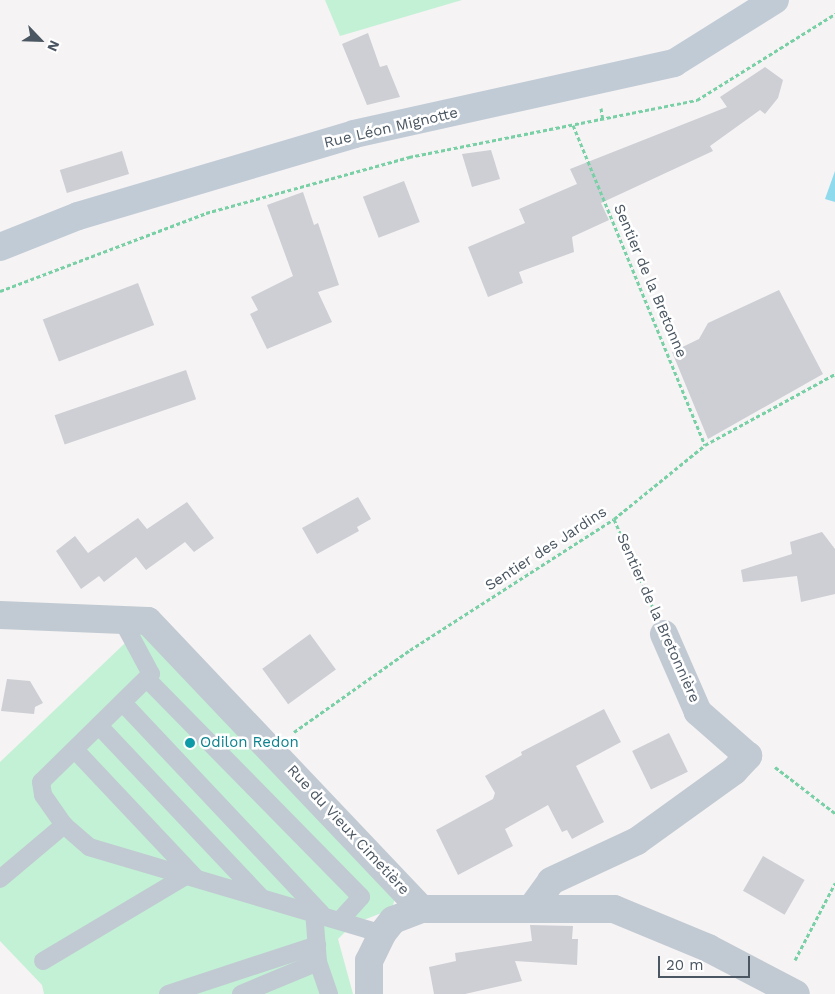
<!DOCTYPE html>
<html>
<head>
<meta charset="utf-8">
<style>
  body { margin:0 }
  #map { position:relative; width:835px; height:994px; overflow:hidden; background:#f5f3f3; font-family:"Work Sans",sans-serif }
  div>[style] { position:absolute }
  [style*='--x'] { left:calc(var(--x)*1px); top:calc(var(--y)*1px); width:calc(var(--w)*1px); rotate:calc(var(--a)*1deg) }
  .green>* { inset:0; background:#c3f1d5 }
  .water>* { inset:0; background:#90daee }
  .building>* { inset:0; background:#cdcfd5; transform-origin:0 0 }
  .path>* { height:3px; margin-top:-1.5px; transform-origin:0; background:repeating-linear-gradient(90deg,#7ad0a6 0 4px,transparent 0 6.5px) }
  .service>* { height:18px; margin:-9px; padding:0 9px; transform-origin:9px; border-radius:9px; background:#c1cad2 }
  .minor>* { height:28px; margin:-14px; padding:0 14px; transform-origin:14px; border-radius:14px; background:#c1cad2 }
  .secondary>* { height:28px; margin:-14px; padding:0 14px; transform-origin:14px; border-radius:14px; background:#c1cbd6 }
  .dots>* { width:14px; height:14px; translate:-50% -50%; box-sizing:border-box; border:2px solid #fff; border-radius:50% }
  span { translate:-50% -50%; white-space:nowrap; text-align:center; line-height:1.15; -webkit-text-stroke:5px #fff; paint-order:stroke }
  .street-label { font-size:15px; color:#4a5661 }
  .culture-label { font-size:15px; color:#0d838f }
  .left { translate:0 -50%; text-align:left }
  .north { position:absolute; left:15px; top:15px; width:50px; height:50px; -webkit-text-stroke:4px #fff; paint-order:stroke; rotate:114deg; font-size:14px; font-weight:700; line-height:20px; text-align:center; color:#4a5661 }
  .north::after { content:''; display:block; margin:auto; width:18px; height:22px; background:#4a5661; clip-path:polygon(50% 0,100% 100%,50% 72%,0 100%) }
  .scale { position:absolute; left:658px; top:956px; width:92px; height:22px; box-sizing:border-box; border:2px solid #4a5661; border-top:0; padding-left:6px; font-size:15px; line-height:18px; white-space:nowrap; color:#4a5661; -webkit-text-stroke:4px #fff; paint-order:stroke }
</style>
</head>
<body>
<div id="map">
  <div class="green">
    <div style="clip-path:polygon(325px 0,462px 0,340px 36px)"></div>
    <div style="clip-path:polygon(142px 627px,396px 894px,392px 909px,353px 924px,338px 939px,353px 994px,44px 994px,42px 985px,0 941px,0 762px)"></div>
  </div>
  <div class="water">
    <div style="clip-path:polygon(835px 171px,835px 202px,825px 199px)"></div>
  </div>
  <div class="building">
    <div style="clip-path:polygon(368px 33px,380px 67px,387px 65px,400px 97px,367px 105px,342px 44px)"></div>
    <div style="clip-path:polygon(765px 67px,783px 80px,778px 98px,765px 114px,760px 110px,710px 146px,713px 151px,601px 203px,609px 220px,572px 237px,574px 252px,519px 272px,523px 283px,488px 297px,468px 247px,525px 223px,519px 209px,577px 184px,570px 169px,727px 107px,720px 97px)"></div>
    <div style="clip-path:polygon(491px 150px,500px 179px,472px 187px,462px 154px)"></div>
    <div style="left:122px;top:151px;width:24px;height:65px;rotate:73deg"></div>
    <div style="left:404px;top:181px;width:44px;height:44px;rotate:69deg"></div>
    <div style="clip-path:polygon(303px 192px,314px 225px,318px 223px,339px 285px,318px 292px,332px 322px,267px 349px,250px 314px,258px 310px,251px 297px,293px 276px,267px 205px)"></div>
    <div style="left:138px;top:283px;width:45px;height:102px;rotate:69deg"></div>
    <div style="clip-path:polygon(779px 290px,823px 374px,708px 439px,672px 352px,699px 339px,708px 323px)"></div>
    <div style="left:186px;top:370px;width:31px;height:139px;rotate:71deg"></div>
    <div style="clip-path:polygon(358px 497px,371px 519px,357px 527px,359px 531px,317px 554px,302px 528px)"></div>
    <div style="clip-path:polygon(187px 502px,214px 538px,194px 552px,185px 542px,146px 570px,136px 557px,104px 582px,99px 576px,81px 589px,56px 551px,75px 536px,88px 553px,138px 518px,147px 529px)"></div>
    <div style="clip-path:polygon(822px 532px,835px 549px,835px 594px,801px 602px,797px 576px,743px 582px,741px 570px,792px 554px,790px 542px)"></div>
    <div style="left:310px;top:634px;width:44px;height:59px;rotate:54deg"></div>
    <div style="clip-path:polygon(7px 679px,30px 681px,43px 703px,35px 707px,34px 714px,1px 711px)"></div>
    <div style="clip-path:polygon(604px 709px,621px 742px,576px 766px,604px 822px,572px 839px,567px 830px,562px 832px,548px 805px,505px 829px,513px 846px,458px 875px,436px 830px,493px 799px,495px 793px,485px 776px,522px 755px,521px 752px)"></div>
    <div style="left:669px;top:733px;width:43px;height:41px;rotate:64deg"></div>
    <div style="left:763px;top:856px;width:48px;height:40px;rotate:30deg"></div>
    <div style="clip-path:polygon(530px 925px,573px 926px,572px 939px,578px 939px,577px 965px,515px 961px,522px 981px,465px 994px,434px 994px,429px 967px,456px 961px,455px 953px,532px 941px)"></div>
  </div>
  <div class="path">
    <div style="--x:601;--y:108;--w:12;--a:81"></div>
    <div style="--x:573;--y:125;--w:346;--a:67.6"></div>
    <div style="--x:0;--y:291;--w:220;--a:-20.7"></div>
    <div style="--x:206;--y:213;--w:211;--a:-15.4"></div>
    <div style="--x:409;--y:157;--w:294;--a:-11.2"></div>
    <div style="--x:697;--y:100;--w:163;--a:-31.9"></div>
    <div style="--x:614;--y:519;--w:97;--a:66.3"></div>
    <div style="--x:294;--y:732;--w:142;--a:-35.3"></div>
    <div style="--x:410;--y:650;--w:242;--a:-32.7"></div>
    <div style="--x:614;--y:519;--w:117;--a:-39.1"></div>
    <div style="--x:705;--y:445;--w:148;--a:-28.6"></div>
    <div style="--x:775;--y:767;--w:76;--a:37.5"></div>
    <div style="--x:795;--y:960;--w:87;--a:-62.5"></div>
  </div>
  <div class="service">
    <div style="--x:123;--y:622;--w:59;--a:61.7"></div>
    <div style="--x:151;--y:674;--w:154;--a:135.5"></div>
    <div style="--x:41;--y:782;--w:13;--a:81"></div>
    <div style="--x:43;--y:795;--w:37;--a:55"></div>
    <div style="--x:64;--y:825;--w:33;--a:41"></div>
    <div style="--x:89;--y:847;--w:306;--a:16.5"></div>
    <div style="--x:148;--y:680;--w:304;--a:45.5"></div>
    <div style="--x:361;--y:897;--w:31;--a:132"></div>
    <div style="--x:124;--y:704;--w:287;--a:46.7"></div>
    <div style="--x:101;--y:728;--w:231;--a:46.6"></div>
    <div style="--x:77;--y:752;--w:172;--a:46.7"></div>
    <div style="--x:0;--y:879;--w:84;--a:-40.2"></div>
    <div style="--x:314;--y:911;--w:51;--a:85.5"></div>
    <div style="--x:318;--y:962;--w:34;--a:71"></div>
    <div style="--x:43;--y:961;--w:168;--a:-30.8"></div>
    <div style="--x:168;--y:994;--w:157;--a:-18.2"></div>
    <div style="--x:241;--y:994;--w:83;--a:-22.6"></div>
  </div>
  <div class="minor">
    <div style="--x:0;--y:615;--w:148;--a:2.3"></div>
    <div style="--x:148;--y:621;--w:397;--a:46.5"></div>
    <div style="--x:531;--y:909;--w:34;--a:-54"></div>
    <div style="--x:551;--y:881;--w:95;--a:-24.9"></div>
    <div style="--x:637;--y:841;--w:120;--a:-35.8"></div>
    <div style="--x:734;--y:771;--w:21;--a:-47"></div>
    <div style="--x:748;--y:756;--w:67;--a:-138.7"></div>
    <div style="--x:698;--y:712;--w:85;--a:-113.6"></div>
    <div style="--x:369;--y:994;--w:33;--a:-90"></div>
    <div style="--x:369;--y:961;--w:30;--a:-64"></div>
    <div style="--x:382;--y:934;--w:18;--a:-52"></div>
    <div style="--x:393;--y:920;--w:30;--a:-21"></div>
    <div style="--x:421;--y:909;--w:193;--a:0"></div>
    <div style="--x:614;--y:909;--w:102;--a:22.5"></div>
    <div style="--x:708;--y:948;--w:99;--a:27.6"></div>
  </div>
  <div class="secondary">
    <div style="--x:0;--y:247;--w:84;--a:-21.7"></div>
    <div style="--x:78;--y:216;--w:288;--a:-16.5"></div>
    <div style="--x:354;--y:134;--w:328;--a:-12.5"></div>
    <div style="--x:674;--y:63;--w:119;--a:-32"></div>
  </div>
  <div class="dots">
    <div style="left:190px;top:743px;background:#0f9aa8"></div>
  </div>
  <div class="street-label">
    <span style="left:391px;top:128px;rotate:-13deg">Rue Léon Mignotte</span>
    <span style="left:650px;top:281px;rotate:67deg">Sentier de la Bretonne</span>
    <span style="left:546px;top:549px;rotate:-33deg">Sentier des Jardins</span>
    <span style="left:658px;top:618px;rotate:66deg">Sentier de la Bretonnière</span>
    <span style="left:348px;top:830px;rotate:47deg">Rue du Vieux Cimetière</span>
  </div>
  <div class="culture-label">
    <span class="left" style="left:200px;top:743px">Odilon Redon</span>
  </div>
  <div class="north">N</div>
  <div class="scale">20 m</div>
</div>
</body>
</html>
